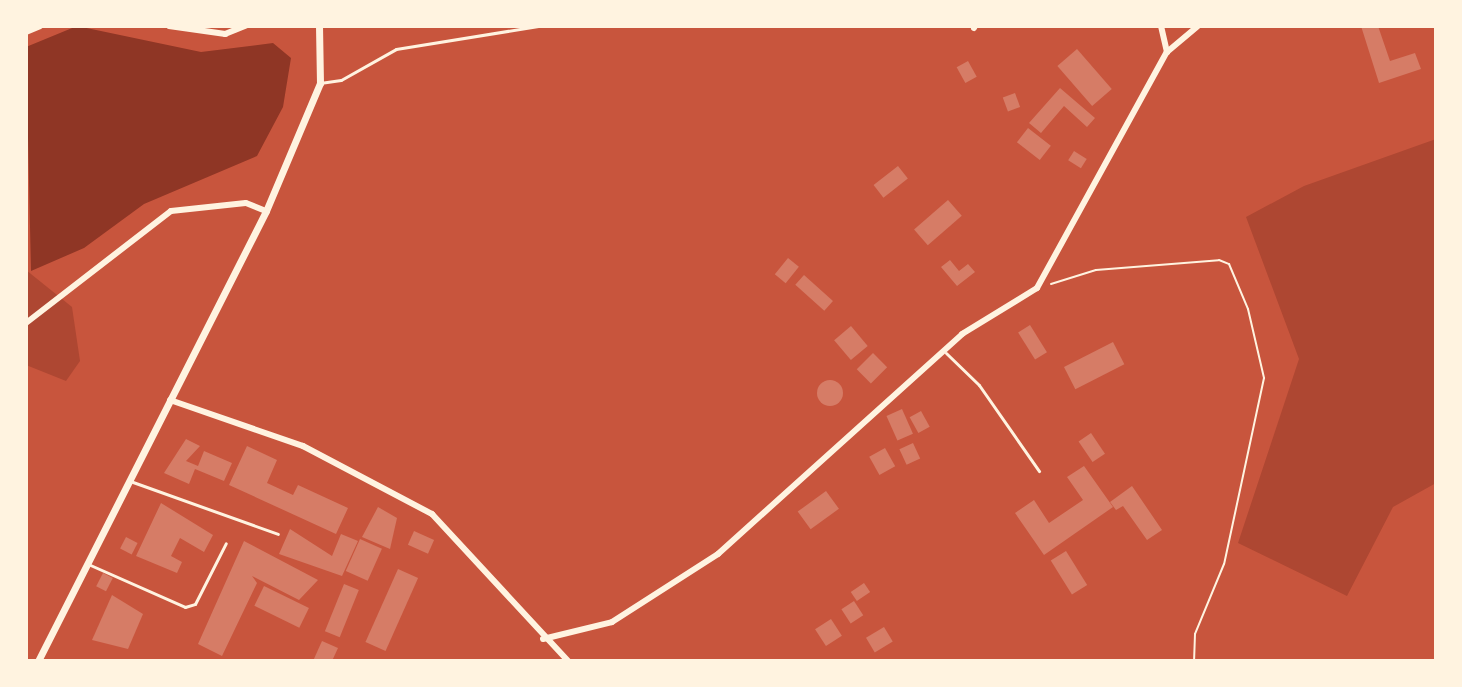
<!DOCTYPE html>
<html>
<head>
<meta charset="utf-8">
<style>
  body { margin:0 }
  #map { position:relative; width:1462px; height:687px; overflow:hidden; background:#c8553d; font-family:Jost,sans-serif }
  div>[style] { position:absolute }
  [style*='--x'] { left:calc(var(--x)*1px); top:calc(var(--y)*1px); width:calc(var(--w)*1px); rotate:calc(var(--a)*1deg) }
  .green>* { inset:0; background:#ae4732 }
  .water>* { inset:0; background:#8f3625 }
  .building>* { inset:0; background:#d67c66; transform-origin:0 0 }
  .round { border-radius:50% }
  .path>* { height:2px; margin:-1px; padding:0 1px; transform-origin:1px; border-radius:1px; background:#fff3e0 }
  .service>* { height:3px; margin:-1.5px; padding:0 1.5px; transform-origin:1.5px; border-radius:1.5px; background:#fff3e0 }
  .minor>* { height:6px; margin:-3px; padding:0 3px; transform-origin:3px; border-radius:3px; background:#fff3e0 }
  .tertiary>* { height:7px; margin:-3.5px; padding:0 3.5px; transform-origin:3.5px; border-radius:3.5px; background:#fff3e0 }
  span { translate:-50% -50%; white-space:nowrap; text-align:center; line-height:1.15; -webkit-text-stroke:7px #fff3e0; paint-order:stroke }
  .frame { position:absolute; inset:0; border:28px solid #fff3e0; pointer-events:none }
</style>
</head>
<body>
<div id="map">
  <div class="green">
    <div style="clip-path:polygon(1436px 139px,1436px 483px,1393px 507px,1347px 596px,1238px 543px,1299px 359px,1246px 217px,1304px 186px)"></div>
    <div style="clip-path:polygon(26px 270px,72px 307px,80px 361px,66px 381px,26px 365px)"></div>
  </div>
  <div class="water">
    <div style="clip-path:polygon(77px 26px,201px 52px,273px 43px,291px 58px,283px 107px,257px 156px,144px 204px,84px 248px,31px 271px,26px 47px)"></div>
  </div>
  <div class="building">
    <div style="clip-path:polygon(1361px 26px,1378px 26px,1390px 61px,1415px 53px,1421px 69px,1379px 83px)"></div>
    <div style="left:1077px;top:49px;width:53px;height:26px;rotate:49deg"></div>
    <div style="left:968px;top:61px;width:18px;height:13px;rotate:61deg"></div>
    <div style="clip-path:polygon(1060px 88px,1095px 118px,1087px 127px,1064px 106px,1041px 133px,1029px 123px)"></div>
    <div style="left:1015px;top:93px;width:15px;height:13px;rotate:70deg"></div>
    <div style="left:1028px;top:128px;width:29px;height:18px;rotate:38deg"></div>
    <div style="left:1074px;top:151px;width:15px;height:11px;rotate:32deg"></div>
    <div style="left:898px;top:166px;width:16px;height:31px;rotate:52deg"></div>
    <div style="left:948px;top:200px;width:21px;height:45px;rotate:49deg"></div>
    <div style="left:788px;top:258px;width:14px;height:21px;rotate:39deg"></div>
    <div style="clip-path:polygon(950px 260px,959px 271px,968px 264px,975px 272px,957px 286px,941px 267px)"></div>
    <div style="left:804px;top:275px;width:39px;height:13px;rotate:42deg"></div>
    <div style="left:1030px;top:325px;width:32px;height:14px;rotate:58deg"></div>
    <div style="left:851px;top:326px;width:26px;height:22px;rotate:50deg"></div>
    <div style="left:1113px;top:342px;width:25px;height:55px;rotate:63deg"></div>
    <div style="left:873px;top:353px;width:20px;height:23px;rotate:45deg"></div>
    <div class="round" style="left:817px;top:380px;width:26px;height:26px"></div>
    <div style="left:902px;top:409px;width:27px;height:17px;rotate:66deg"></div>
    <div style="left:921px;top:411px;width:18px;height:13px;rotate:61deg"></div>
    <div style="left:1091px;top:433px;width:25px;height:15px;rotate:56deg"></div>
    <div style="clip-path:polygon(186px 439px,200px 446px,186px 461px,198px 466px,204px 451px,232px 463px,224px 481px,195px 469px,189px 484px,164px 473px)"></div>
    <div style="left:913px;top:443px;width:17px;height:15px;rotate:65deg"></div>
    <div style="clip-path:polygon(247px 446px,277px 460px,267px 483px,293px 495px,298px 485px,348px 508px,336px 534px,229px 485px)"></div>
    <div style="left:885px;top:448px;width:21px;height:18px;rotate:61deg"></div>
    <div style="clip-path:polygon(1084px 466px,1113px 507px,1044px 555px,1015px 513px,1034px 500px,1049px 523px,1083px 500px,1067px 477px)"></div>
    <div style="clip-path:polygon(1132px 486px,1162px 530px,1147px 540px,1123px 506px,1116px 510px,1110px 502px)"></div>
    <div style="left:826px;top:491px;width:22px;height:35px;rotate:54deg"></div>
    <div style="clip-path:polygon(161px 503px,213px 535px,204px 552px,180px 538px,171px 556px,182px 562px,177px 573px,136px 556px)"></div>
    <div style="clip-path:polygon(378px 507px,397px 518px,390px 549px,362px 537px)"></div>
    <div style="clip-path:polygon(290px 529px,332px 556px,341px 534px,358px 541px,342px 576px,279px 554px)"></div>
    <div style="left:414px;top:531px;width:22px;height:15px;rotate:24deg"></div>
    <div style="left:126px;top:537px;width:13px;height:13px;rotate:27deg"></div>
    <div style="left:360px;top:539px;width:24px;height:35px;rotate:24deg"></div>
    <div style="clip-path:polygon(244px 541px,318px 580px,299px 600px,252px 576px,257px 583px,222px 656px,198px 644px)"></div>
    <div style="left:1066px;top:551px;width:40px;height:18px;rotate:58deg"></div>
    <div style="left:398px;top:569px;width:22px;height:80px;rotate:24deg"></div>
    <div style="left:103px;top:573px;width:11px;height:15px;rotate:27deg"></div>
    <div style="left:864px;top:583px;width:11px;height:16px;rotate:56deg"></div>
    <div style="left:344px;top:584px;width:16px;height:51px;rotate:22deg"></div>
    <div style="left:264px;top:586px;width:50px;height:22px;rotate:26deg"></div>
    <div style="clip-path:polygon(112px 595px,143px 614px,128px 649px,92px 640px)"></div>
    <div style="left:854px;top:601px;width:17px;height:15px;rotate:57deg"></div>
    <div style="left:831px;top:619px;width:20px;height:19px;rotate:57deg"></div>
    <div style="left:884px;top:627px;width:17px;height:21px;rotate:59deg"></div>
    <div style="clip-path:polygon(322px 641px,338px 648px,332px 661px,313px 661px)"></div>
  </div>
  <div class="path">
    <div style="--x:1051;--y:284;--w:47;--a:-17.3"></div>
    <div style="--x:1096;--y:270;--w:123;--a:-4.6"></div>
    <div style="--x:1219;--y:260;--w:11;--a:22"></div>
    <div style="--x:1229;--y:264;--w:49;--a:67.1"></div>
    <div style="--x:1248;--y:309;--w:71;--a:76.9"></div>
    <div style="--x:1264;--y:378;--w:190;--a:102.1"></div>
    <div style="--x:1224;--y:564;--w:76;--a:112.5"></div>
    <div style="--x:1195;--y:634;--w:27;--a:92"></div>
  </div>
  <div class="service">
    <div style="--x:320;--y:83;--w:21;--a:-8"></div>
    <div style="--x:341;--y:80;--w:63;--a:-29.4"></div>
    <div style="--x:396;--y:49;--w:144;--a:-9.2"></div>
    <div style="--x:946;--y:353;--w:46;--a:44.1"></div>
    <div style="--x:979;--y:385;--w:105;--a:55.1"></div>
    <div style="--x:130;--y:481;--w:157;--a:19.7"></div>
    <div style="--x:88;--y:564;--w:106;--a:23.9"></div>
    <div style="--x:185;--y:607;--w:10;--a:-17"></div>
    <div style="--x:195;--y:604;--w:68;--a:-63.1"></div>
  </div>
  <div class="minor">
    <div style="--x:169;--y:26;--w:57;--a:8.1"></div>
    <div style="--x:225;--y:34;--w:22;--a:-22"></div>
    <div style="--x:1161;--y:26;--w:27;--a:77"></div>
    <div style="--x:974;--y:28;--w:2;--a:-63"></div>
    <div style="--x:26;--y:32;--w:15;--a:-23"></div>
    <div style="--x:26;--y:323;--w:183;--a:-37.7"></div>
    <div style="--x:171;--y:211;--w:75;--a:-6.1"></div>
    <div style="--x:246;--y:203;--w:22;--a:22"></div>
    <div style="--x:170;--y:400;--w:141;--a:19.1"></div>
    <div style="--x:303;--y:446;--w:146;--a:27.8"></div>
    <div style="--x:432;--y:514;--w:200;--a:47.2"></div>
    <div style="--x:543;--y:639;--w:71;--a:-13.8"></div>
    <div style="--x:612;--y:622;--w:126;--a:-32.7"></div>
    <div style="--x:718;--y:554;--w:329;--a:-42"></div>
    <div style="--x:962;--y:334;--w:88;--a:-31.5"></div>
    <div style="--x:1037;--y:288;--w:269;--a:-61.2"></div>
    <div style="--x:1167;--y:52;--w:40;--a:-40"></div>
  </div>
  <div class="tertiary">
    <div style="--x:38;--y:661;--w:504;--a:-63.13"></div>
    <div style="--x:266;--y:211;--w:139;--a:-67.1"></div>
    <div style="--x:320;--y:83;--w:57;--a:-91"></div>
  </div>
  <div class="frame"></div>
</div>
</body>
</html>
